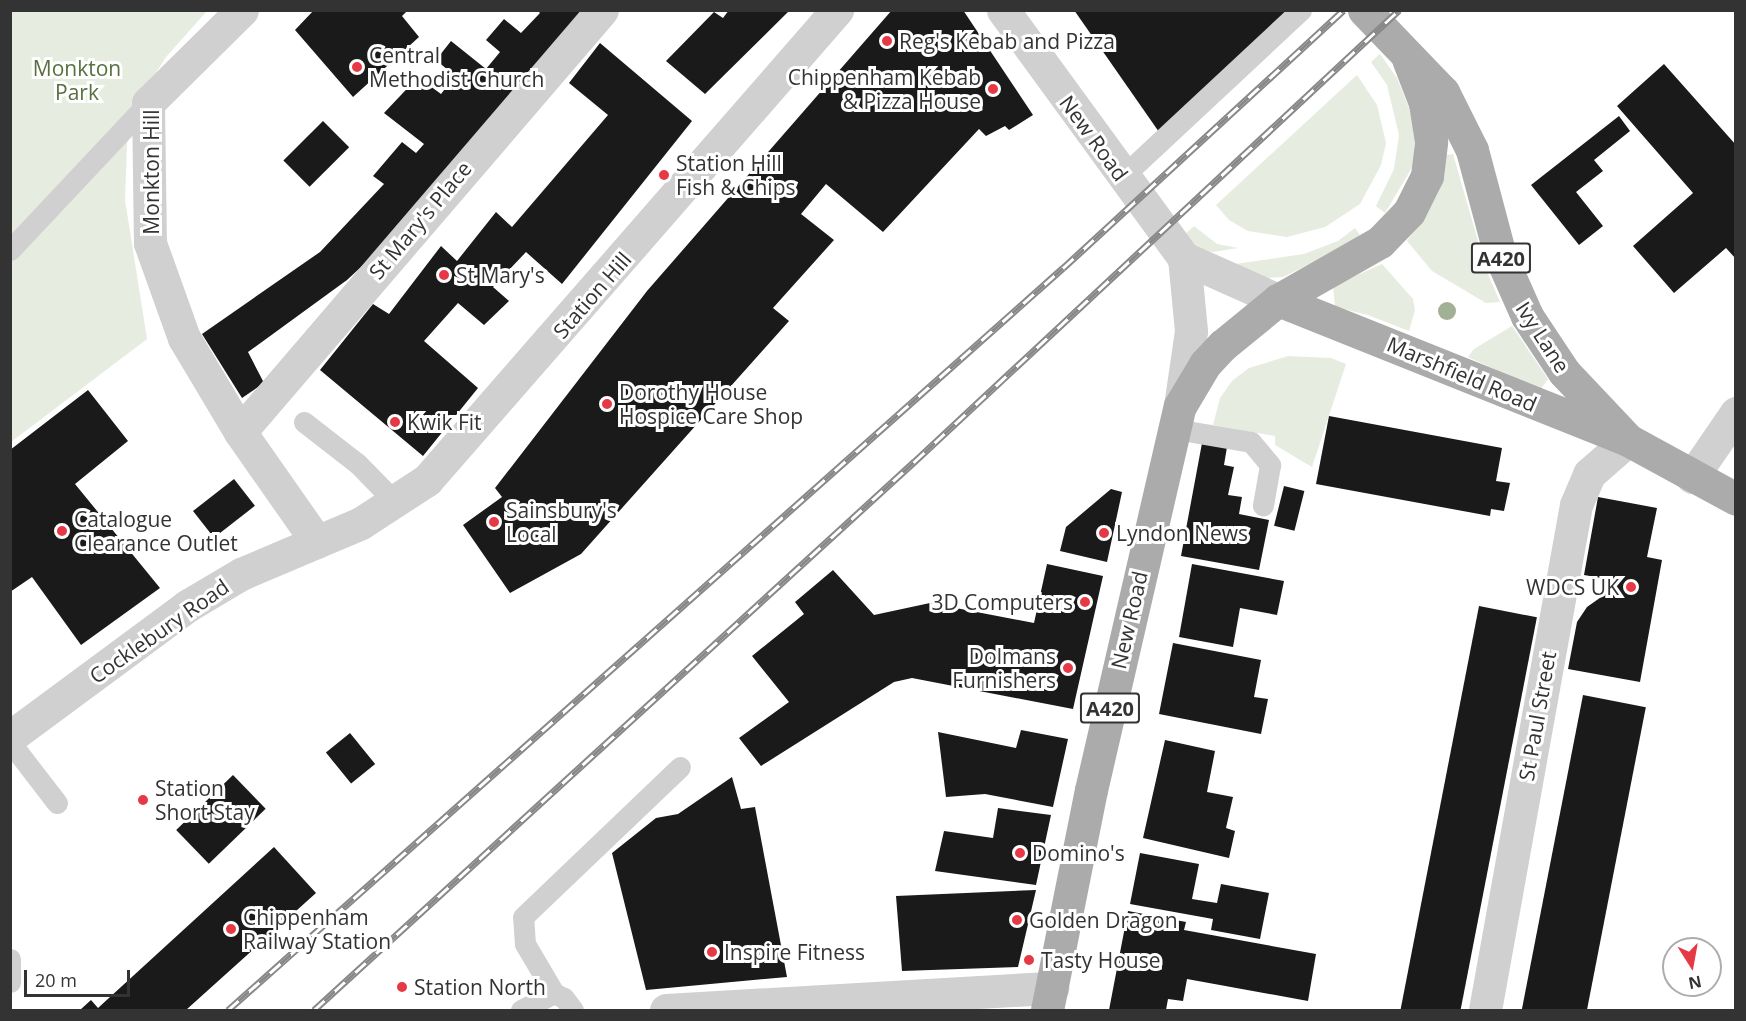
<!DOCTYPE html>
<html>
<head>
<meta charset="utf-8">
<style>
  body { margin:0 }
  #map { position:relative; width:1746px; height:1021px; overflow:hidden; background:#fff; font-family:"Open Sans",sans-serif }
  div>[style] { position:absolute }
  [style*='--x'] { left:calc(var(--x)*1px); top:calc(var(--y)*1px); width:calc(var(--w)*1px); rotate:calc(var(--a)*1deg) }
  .green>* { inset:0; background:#e6ecdf }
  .building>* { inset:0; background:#1a1a1a; transform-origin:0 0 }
  .service>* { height:21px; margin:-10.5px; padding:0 10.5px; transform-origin:10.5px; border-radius:10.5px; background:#d0d0d0 }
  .minor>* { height:33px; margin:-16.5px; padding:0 16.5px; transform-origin:16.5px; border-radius:16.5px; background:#d0d0d0 }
  .tertiary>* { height:33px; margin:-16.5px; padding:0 16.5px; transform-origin:16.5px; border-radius:16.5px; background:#d0d0d0 }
  .primary>* { height:33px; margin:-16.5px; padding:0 16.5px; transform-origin:16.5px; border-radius:16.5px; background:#ababab }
  .rail>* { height:7px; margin-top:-3.5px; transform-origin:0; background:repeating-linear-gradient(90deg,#fff 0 14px,#888 0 28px); box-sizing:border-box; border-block:2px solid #888 }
  .trees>* { width:18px; height:18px; margin:-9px; border-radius:50%; background:#a2b095 }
  .dots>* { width:16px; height:16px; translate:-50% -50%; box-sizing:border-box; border:3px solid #fff; border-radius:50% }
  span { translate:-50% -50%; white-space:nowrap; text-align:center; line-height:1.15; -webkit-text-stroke:6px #fff; paint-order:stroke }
  .shield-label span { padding:2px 4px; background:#fff; border:2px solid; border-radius:4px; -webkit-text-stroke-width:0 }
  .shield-label { font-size:20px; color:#333; font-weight:700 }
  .poi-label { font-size:21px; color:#333 }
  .left { translate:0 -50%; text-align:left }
  .right { translate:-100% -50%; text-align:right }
  .park-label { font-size:21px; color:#56703f }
  .street-label { font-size:21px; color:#333 }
  .frame { position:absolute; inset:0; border:12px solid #333; pointer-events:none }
  .north { position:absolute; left:1662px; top:937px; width:60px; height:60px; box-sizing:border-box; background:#fff; border:2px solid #adadad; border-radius:50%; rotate:169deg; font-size:16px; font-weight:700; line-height:24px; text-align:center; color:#333 }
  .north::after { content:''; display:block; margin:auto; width:21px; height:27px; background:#e63946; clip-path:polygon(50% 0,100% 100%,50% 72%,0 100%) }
  .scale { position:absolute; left:24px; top:970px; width:106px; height:27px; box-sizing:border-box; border:3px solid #333; border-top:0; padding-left:8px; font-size:18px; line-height:21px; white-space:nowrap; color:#333; -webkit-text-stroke:4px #fff; paint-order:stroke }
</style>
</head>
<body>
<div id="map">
  <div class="green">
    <div style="clip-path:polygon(11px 11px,207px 11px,166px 57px,141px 96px,127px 143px,125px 200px,147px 339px,11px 442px)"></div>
    <div style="clip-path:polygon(1380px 54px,1397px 78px,1416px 126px,1413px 166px,1385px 213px,1376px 206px,1394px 169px,1399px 135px,1387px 85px,1371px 62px)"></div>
    <div style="clip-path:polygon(1357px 75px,1377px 105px,1386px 143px,1381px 165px,1360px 204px,1325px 227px,1287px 237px,1248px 231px,1229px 220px,1216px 205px)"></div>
    <div style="clip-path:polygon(1453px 154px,1487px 272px,1500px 302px,1486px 303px,1432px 271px,1407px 241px,1437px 195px,1446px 155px)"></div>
    <div style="clip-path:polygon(1194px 226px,1217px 244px,1238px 248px,1213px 252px,1199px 249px,1183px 236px)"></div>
    <div style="clip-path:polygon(1355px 228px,1360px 235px,1337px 251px,1283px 277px,1263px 278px,1228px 265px,1304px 254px,1338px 241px)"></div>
    <div style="clip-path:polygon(1382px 264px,1413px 299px,1415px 310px,1409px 331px,1368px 315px,1335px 307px,1333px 286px)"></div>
    <div style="clip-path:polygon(1512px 326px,1548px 379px,1540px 390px,1468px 357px,1474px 349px)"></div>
    <div style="clip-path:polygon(1288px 356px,1331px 358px,1346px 364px,1312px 467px,1275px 445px,1275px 436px,1213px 425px,1220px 398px,1232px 381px,1249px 368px)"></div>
  </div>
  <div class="building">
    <div style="clip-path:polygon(314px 10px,408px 10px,402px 16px,419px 37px,353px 97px,295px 30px)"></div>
    <div style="clip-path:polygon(537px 10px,586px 10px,388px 242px,347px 280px,248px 352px,264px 383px,242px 398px,202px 334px,320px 252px,384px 184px,373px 176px,402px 142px,416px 153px,424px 144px,384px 113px,418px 77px,441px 94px,455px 76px,436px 60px,451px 41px,486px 69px,500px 52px,486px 40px,504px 19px,521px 33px,540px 13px)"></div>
    <div style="clip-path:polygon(729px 10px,790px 10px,705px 94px,666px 61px,714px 12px,723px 18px)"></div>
    <div style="clip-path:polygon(892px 10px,963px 10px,1033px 115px,1009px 130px,1005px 126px,986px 136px,979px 129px,883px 232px,826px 184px,801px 214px,834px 240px,773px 308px,789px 321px,581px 554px,510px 593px,463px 525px,502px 497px,495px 488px,647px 291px)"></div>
    <div style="clip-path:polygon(1074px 10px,1295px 10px,1159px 132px)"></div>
    <div style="clip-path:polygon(600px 43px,692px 121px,562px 284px,526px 252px,493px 287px,509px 301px,484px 325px,458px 303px,424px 341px,478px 388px,423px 456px,320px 370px,373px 304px,389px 314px,441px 246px,457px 261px,496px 212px,512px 227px,608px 115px,569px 83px)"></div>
    <div style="clip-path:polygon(1664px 64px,1736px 145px,1736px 259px,1726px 248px,1674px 293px,1633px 246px,1693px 193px,1617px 106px)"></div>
    <div style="clip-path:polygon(1619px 116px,1630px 131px,1594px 160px,1603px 171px,1576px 192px,1603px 226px,1579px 245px,1531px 185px)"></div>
    <div style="left:323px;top:121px;width:37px;height:56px;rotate:45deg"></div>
    <div style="clip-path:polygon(88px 390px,128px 441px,75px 484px,160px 588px,81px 645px,32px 577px,10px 592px,10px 450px)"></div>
    <div style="clip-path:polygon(1329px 416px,1502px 448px,1496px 481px,1510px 483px,1504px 511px,1491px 509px,1490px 516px,1316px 484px)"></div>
    <div style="clip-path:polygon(1202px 443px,1227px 447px,1224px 465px,1234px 467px,1228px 495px,1242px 497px,1239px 514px,1269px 520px,1259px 570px,1181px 556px)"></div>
    <div style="left:234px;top:479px;width:34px;height:52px;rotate:52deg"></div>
    <div style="left:1284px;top:486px;width:21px;height:41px;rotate:14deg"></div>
    <div style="clip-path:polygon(1111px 489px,1122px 492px,1107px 562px,1060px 551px,1066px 527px)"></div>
    <div style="clip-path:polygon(1598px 497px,1657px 508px,1647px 557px,1662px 560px,1640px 682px,1568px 669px,1577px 622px,1587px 607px,1604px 595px,1607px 579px,1584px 575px)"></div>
    <div style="clip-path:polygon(1047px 564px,1103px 576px,1073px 709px,912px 678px,894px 682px,761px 766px,739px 738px,789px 702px,752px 656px,804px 614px,795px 602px,833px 570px,874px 615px,930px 603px,1034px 623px)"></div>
    <div style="clip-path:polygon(1192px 564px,1284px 581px,1277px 615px,1240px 608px,1233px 647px,1179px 637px)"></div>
    <div style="left:1479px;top:606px;width:59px;height:412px;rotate:11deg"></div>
    <div style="clip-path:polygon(1173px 643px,1261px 660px,1254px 697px,1268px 699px,1261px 734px,1159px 714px)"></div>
    <div style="left:1583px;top:695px;width:64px;height:321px;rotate:11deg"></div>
    <div style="clip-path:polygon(1021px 730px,1068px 739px,1053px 807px,985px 794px,946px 797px,938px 732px,1016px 748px)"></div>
    <div style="left:350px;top:733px;width:40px;height:31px;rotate:51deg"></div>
    <div style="clip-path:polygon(1165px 740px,1215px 751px,1207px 792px,1233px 797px,1226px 828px,1235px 831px,1229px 858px,1143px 838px)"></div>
    <div style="left:233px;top:775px;width:47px;height:79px;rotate:46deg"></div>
    <div style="clip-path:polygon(732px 777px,741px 809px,755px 807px,787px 977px,646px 990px,612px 853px,656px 818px,678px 814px)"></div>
    <div style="clip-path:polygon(998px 808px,1051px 815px,1036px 885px,935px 871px,944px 831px,993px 838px)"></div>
    <div style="clip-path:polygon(274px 847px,316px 893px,186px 1010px,80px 1010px,91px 1000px,98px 1008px)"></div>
    <div style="clip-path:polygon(1140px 853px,1199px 864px,1192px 899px,1217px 903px,1221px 884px,1269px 893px,1260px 939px,1211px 930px,1213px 919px,1130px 904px)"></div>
    <div style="clip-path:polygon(1036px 890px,1018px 967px,902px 971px,896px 896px)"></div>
    <div style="clip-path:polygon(1128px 911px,1186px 922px,1184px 930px,1316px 954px,1308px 1001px,1187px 979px,1183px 1001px,1168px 999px,1166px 1010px,1109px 1010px)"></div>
  </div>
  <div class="service">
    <div style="--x:1122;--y:177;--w:245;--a:-43"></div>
    <div style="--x:10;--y:250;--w:202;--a:-46.8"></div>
    <div style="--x:304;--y:422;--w:68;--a:37.9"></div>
    <div style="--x:358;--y:464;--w:54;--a:45.7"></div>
    <div style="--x:1175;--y:429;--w:77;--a:9.7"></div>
    <div style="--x:1251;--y:442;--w:30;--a:50"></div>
    <div style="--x:1270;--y:465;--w:41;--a:99.9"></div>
    <div style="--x:10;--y:742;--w:77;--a:52.4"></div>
    <div style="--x:10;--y:959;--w:23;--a:90"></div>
    <div style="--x:554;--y:993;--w:57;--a:-120.6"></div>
    <div style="--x:525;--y:944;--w:27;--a:-94"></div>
    <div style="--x:523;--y:917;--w:217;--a:-43.7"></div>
    <div style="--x:521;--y:1010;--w:37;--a:-27"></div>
    <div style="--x:554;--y:993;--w:11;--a:27"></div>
    <div style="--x:564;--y:998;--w:15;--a:53"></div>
  </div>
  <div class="minor">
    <div style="--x:242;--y:10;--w:132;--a:135.3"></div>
    <div style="--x:148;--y:103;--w:140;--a:89.2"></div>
    <div style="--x:150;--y:243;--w:101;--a:70.3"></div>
    <div style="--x:184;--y:338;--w:109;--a:59.2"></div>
    <div style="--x:240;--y:432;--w:134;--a:55"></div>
    <div style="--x:240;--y:432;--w:556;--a:-49.38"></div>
    <div style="--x:1692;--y:477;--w:78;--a:-55.5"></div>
    <div style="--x:666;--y:1010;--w:387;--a:-3.3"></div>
    <div style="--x:1485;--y:1010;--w:513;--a:-79.79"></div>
    <div style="--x:1576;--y:505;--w:34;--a:-67"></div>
    <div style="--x:1589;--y:474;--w:52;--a:-41.1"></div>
  </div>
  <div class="tertiary">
    <div style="--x:1003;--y:10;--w:307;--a:53.9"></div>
    <div style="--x:1184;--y:258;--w:73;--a:84.5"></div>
    <div style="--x:1191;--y:331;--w:76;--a:98.3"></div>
    <div style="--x:1184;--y:258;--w:103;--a:24.1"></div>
    <div style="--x:10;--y:737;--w:220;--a:-36.5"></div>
    <div style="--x:187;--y:606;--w:63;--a:-30.7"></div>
    <div style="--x:241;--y:574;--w:130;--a:-23"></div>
    <div style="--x:361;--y:523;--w:79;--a:-33.1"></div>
    <div style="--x:427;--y:480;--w:624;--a:-48.9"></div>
  </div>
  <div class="primary">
    <div style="--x:1364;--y:10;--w:114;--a:46.1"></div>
    <div style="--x:1443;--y:92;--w:65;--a:63.4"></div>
    <div style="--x:1472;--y:150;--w:109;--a:75.1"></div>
    <div style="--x:1500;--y:255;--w:67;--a:66.1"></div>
    <div style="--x:1527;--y:316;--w:67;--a:56.5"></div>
    <div style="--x:1564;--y:372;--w:93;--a:46.7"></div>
    <div style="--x:1278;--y:300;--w:377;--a:21.8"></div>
    <div style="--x:1628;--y:440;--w:123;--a:28.6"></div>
    <div style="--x:1047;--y:1010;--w:224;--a:-78.7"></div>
    <div style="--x:1091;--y:790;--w:394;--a:-77"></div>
    <div style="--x:1180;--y:406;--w:49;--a:-59.2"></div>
    <div style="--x:1205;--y:364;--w:26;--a:-47"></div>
    <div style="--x:1223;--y:345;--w:71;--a:-39.3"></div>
    <div style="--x:1278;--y:300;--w:117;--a:-29.6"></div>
    <div style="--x:1380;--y:242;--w:42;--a:-46"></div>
    <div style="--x:1409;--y:212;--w:40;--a:-63.4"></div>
    <div style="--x:1427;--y:176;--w:35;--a:-83"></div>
    <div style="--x:1431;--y:141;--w:38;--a:-99"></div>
    <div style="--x:1425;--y:103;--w:47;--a:-111.1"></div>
  </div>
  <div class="rail">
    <div style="--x:228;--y:1010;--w:1117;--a:-41.63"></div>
    <div style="--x:1063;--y:268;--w:381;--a:-42.6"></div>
    <div style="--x:314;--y:1010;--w:813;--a:-42.41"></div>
    <div style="--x:914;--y:462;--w:663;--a:-42.98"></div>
  </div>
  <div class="trees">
    <div style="left:1447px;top:311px"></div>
  </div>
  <div class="dots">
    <div style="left:887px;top:41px;background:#e63946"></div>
    <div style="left:357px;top:67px;background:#e63946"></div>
    <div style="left:993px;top:89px;background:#e63946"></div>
    <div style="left:664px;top:175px;background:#e63946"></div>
    <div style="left:444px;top:275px;background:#e63946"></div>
    <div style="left:607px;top:404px;background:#e63946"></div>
    <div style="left:395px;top:422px;background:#e63946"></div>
    <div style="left:494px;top:522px;background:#e63946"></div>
    <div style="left:62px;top:531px;background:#e63946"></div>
    <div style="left:1104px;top:533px;background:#e63946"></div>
    <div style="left:1631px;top:587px;background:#e63946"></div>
    <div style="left:1085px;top:602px;background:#e63946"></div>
    <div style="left:1068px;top:668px;background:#e63946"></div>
    <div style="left:143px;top:800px;background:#e63946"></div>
    <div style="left:1020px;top:853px;background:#e63946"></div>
    <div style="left:1017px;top:920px;background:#e63946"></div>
    <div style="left:231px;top:929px;background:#e63946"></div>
    <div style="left:712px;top:952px;background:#e63946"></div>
    <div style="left:1029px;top:960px;background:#e63946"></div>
    <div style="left:402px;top:987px;background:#e63946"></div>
  </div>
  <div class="shield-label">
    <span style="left:1501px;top:258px">A420</span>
    <span style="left:1110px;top:708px">A420</span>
  </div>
  <div class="poi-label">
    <span class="left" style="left:899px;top:41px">Reg's Kebab and Pizza</span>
    <span class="left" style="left:369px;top:67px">Central<br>Methodist Church</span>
    <span class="right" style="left:981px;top:89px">Chippenham Kebab<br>&amp; Pizza House</span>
    <span class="left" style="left:676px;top:175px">Station Hill<br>Fish &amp; Chips</span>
    <span class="left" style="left:456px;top:275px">St Mary's</span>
    <span class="left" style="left:619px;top:404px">Dorothy House<br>Hospice Care Shop</span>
    <span class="left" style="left:407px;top:422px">Kwik Fit</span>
    <span class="left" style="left:506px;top:522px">Sainsbury's<br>Local</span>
    <span class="left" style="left:74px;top:531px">Catalogue<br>Clearance Outlet</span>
    <span class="left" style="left:1116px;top:533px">Lyndon News</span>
    <span class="right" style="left:1619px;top:587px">WDCS UK</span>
    <span class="right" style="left:1073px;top:602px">3D Computers</span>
    <span class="right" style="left:1056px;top:668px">Dolmans<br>Furnishers</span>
    <span class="left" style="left:155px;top:800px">Station<br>Short Stay</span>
    <span class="left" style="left:1032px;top:853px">Domino's</span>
    <span class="left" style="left:243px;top:929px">Chippenham<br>Railway Station</span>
    <span class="left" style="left:1029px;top:920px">Golden Dragon</span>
    <span class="left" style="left:724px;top:952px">Inspire Fitness</span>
    <span class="left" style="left:1041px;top:960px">Tasty House</span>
    <span class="left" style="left:414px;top:987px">Station North</span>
  </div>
  <div class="park-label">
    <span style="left:77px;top:80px">Monkton<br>Park</span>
  </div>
  <div class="street-label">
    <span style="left:1094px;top:138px;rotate:54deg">New Road</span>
    <span style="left:151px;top:172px;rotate:-90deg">Monkton Hill</span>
    <span style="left:420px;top:220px;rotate:-50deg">St Mary's Place</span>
    <span style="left:592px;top:295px;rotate:-49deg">Station Hill</span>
    <span style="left:1543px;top:337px;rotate:57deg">Ivy Lane</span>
    <span style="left:1462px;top:374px;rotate:23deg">Marshfield Road</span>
    <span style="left:1129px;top:620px;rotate:-77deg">New Road</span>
    <span style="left:159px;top:631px;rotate:-35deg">Cocklebury Road</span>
    <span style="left:1537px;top:716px;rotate:-80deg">St Paul Street</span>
  </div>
  <div class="frame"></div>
  <div class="north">N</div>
  <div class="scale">20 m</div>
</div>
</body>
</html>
